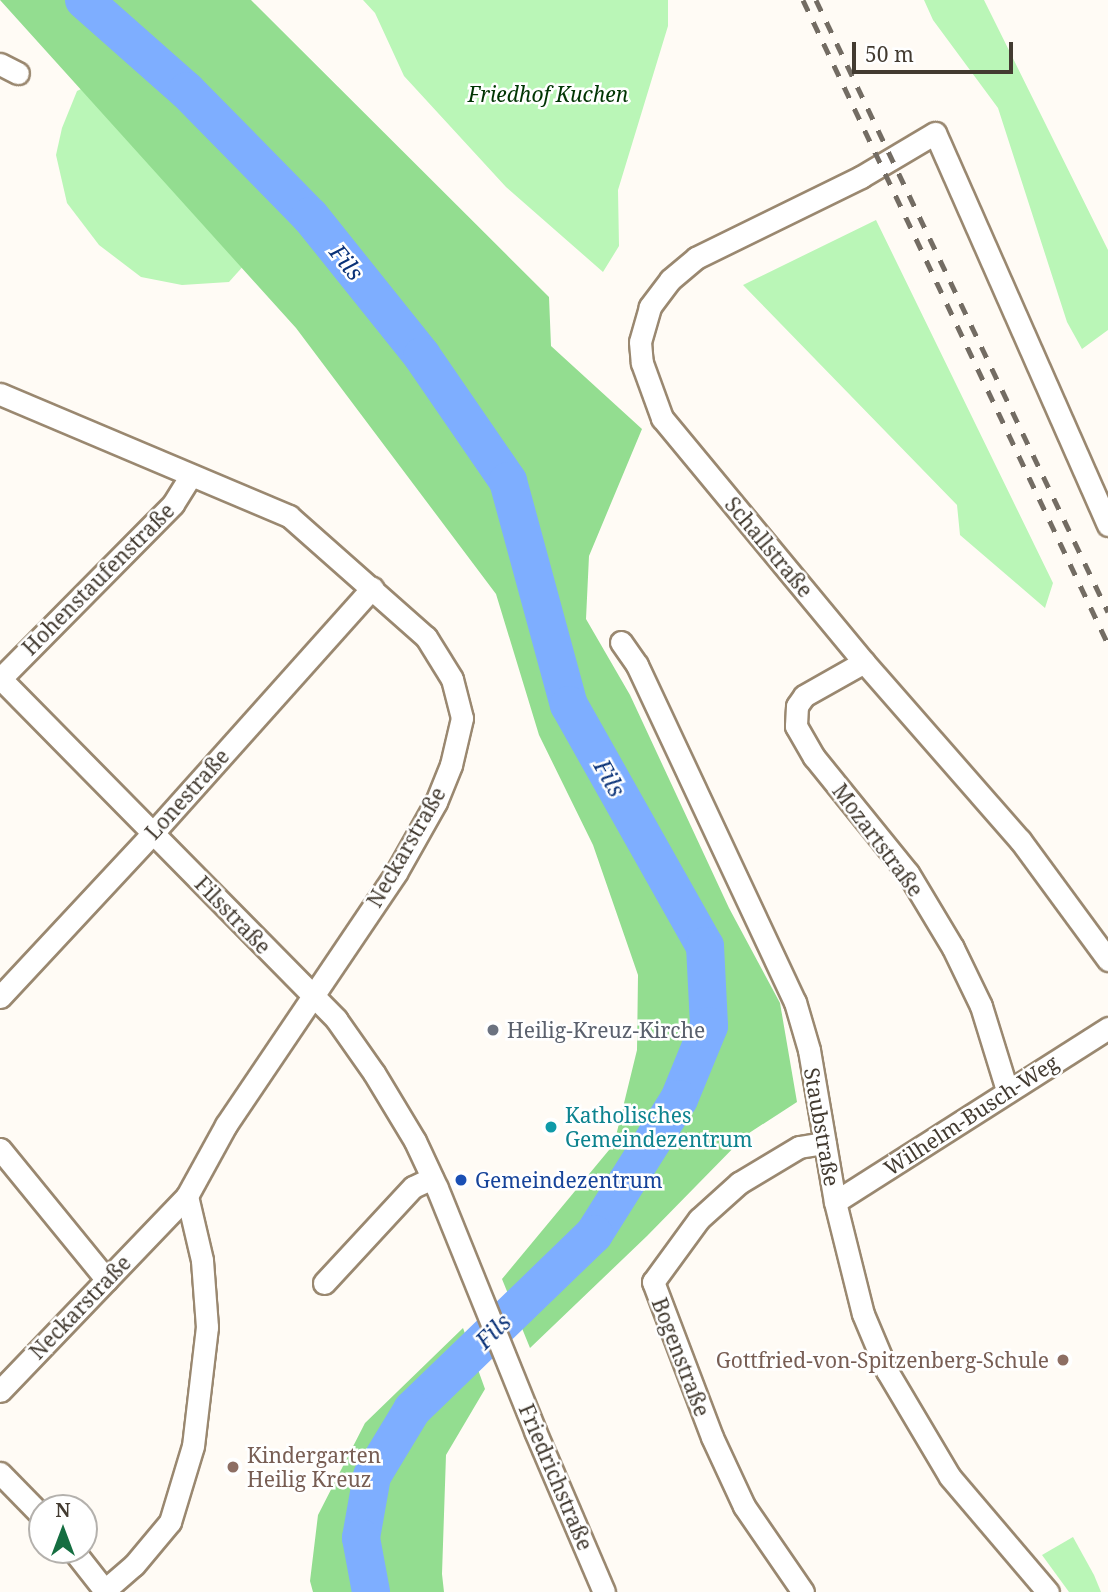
<!DOCTYPE html>
<html>
<head>
<meta charset="utf-8">
<style>
  body { margin:0 }
  #map { position:relative; width:1108px; height:1592px; overflow:hidden; background:#fffbf5; font-family:"Noto Serif",serif }
  div>[style] { position:absolute }
  [style*='--x'] { left:calc(var(--x)*1px); top:calc(var(--y)*1px); width:calc(var(--w)*1px); rotate:calc(var(--a)*1deg) }
  .green>* { inset:0; background:#baf6b7 }
  .forest>* { inset:0; background:#93dd90 }
  .river>* { height:38px; margin:-19px; padding:0 19px; transform-origin:19px; border-radius:19px; background:#7eaeff }
  .roads { filter:drop-shadow(2px 0 #9a8870) drop-shadow(-2px 0 #9a8870) drop-shadow(0 2px #9a8870) drop-shadow(0 -2px #9a8870) }
  .minor>* { height:21px; margin:-10.5px; padding:0 10.5px; transform-origin:10.5px; border-radius:10.5px; background:#fff }
  .rail>* { height:5px; margin-top:-2.5px; transform-origin:0; background:repeating-linear-gradient(90deg,#736c63 0 12px,transparent 0 24px) }
  .dots>* { width:19px; height:19px; translate:-50% -50%; box-sizing:border-box; border:4px solid #fff; border-radius:50% }
  span { translate:-50% -50%; white-space:nowrap; text-align:center; line-height:1.15; -webkit-text-stroke:5px #fff; paint-order:stroke }
  .park-label { font-size:21px; color:#003503; font-style:italic }
  .street-label { font-size:21px; color:#433b31 }
  .worship-label { font-size:21px; color:#5b616d }
  .left { translate:0 -50%; text-align:left }
  .culture-label { font-size:21px; color:#0d838f }
  .transit-label { font-size:21px; color:#164399 }
  .education-label { font-size:21px; color:#785e54 }
  .right { translate:-100% -50%; text-align:right }
  .water-label { font-size:23px; color:#0a3278; font-style:italic }
  .north { position:absolute; left:28px; top:1494px; width:70px; height:70px; box-sizing:border-box; background:#fff; border:2px solid #b4b1ad; border-radius:50%; rotate:0deg; font-size:19px; font-weight:700; line-height:28px; text-align:center; color:#433b31 }
  .north::after { content:''; display:block; margin:auto; width:24px; height:32px; background:#156e41; clip-path:polygon(50% 0,100% 100%,50% 72%,0 100%) }
  .scale { position:absolute; left:852px; top:42px; width:161px; height:32px; box-sizing:border-box; border:4px solid #433b31; border-top:0; padding-left:9px; font-size:21px; line-height:24px; white-space:nowrap; color:#433b31; -webkit-text-stroke:5px #fff; paint-order:stroke }
</style>
</head>
<body>
<div id="map">
  <div class="green">
    <div style="clip-path:polygon(363px 0,668px 0,668px 26px,618px 190px,619px 246px,603px 272px,506px 187px,404px 76px,375px 13px)"></div>
    <div style="clip-path:polygon(924px 0,984px 0,1108px 250px,1108px 330px,1082px 349px,1067px 322px,998px 108px,933px 20px)"></div>
    <div style="clip-path:polygon(142px 60px,280px 225px,229px 282px,182px 285px,141px 277px,99px 245px,67px 203px,56px 155px,62px 128px,77px 91px)"></div>
    <div style="clip-path:polygon(876px 220px,1053px 583px,1045px 608px,960px 535px,957px 505px,743px 285px)"></div>
    <div style="clip-path:polygon(1073px 1537px,1094px 1575px,1101px 1592px,1069px 1592px,1042px 1555px)"></div>
  </div>
  <div class="forest">
    <div style="clip-path:polygon(0 0,251px 0,549px 297px,551px 346px,642px 429px,589px 556px,586px 619px,630px 695px,729px 908px,780px 1003px,797px 1102px,746px 1135px,647px 1236px,530px 1348px,502px 1279px,614px 1144px,637px 1050px,638px 975px,593px 845px,539px 735px,496px 594px,296px 328px)"></div>
    <div style="clip-path:polygon(463px 1328px,485px 1389px,446px 1455px,442px 1574px,444px 1592px,313px 1592px,310px 1581px,318px 1515px,365px 1423px)"></div>
  </div>
  <div class="river">
    <div style="--x:84;--y:0;--w:137;--a:41.5"></div>
    <div style="--x:187;--y:91;--w:175;--a:45.5"></div>
    <div style="--x:310;--y:216;--w:179;--a:51.3"></div>
    <div style="--x:422;--y:356;--w:152;--a:55.5"></div>
    <div style="--x:508;--y:481;--w:232;--a:74.8"></div>
    <div style="--x:569;--y:705;--w:277;--a:60.6"></div>
    <div style="--x:705;--y:946;--w:80;--a:87.1"></div>
    <div style="--x:709;--y:1026;--w:79;--a:112.3"></div>
    <div style="--x:679;--y:1099;--w:160;--a:122.2"></div>
    <div style="--x:594;--y:1234;--w:253;--a:136"></div>
    <div style="--x:412;--y:1410;--w:77;--a:121.2"></div>
    <div style="--x:372;--y:1476;--w:63;--a:100.1"></div>
    <div style="--x:361;--y:1538;--w:55;--a:79.5"></div>
  </div>
  <div class="roads">
    <div class="minor">
      <div style="--x:0;--y:64;--w:20;--a:27"></div>
      <div style="--x:0;--y:394;--w:314;--a:22.9"></div>
      <div style="--x:289;--y:516;--w:183;--a:41.5"></div>
      <div style="--x:426;--y:637;--w:49;--a:58.2"></div>
      <div style="--x:452;--y:679;--w:40;--a:75.6"></div>
      <div style="--x:462;--y:718;--w:48;--a:103.2"></div>
      <div style="--x:451;--y:765;--w:40;--a:112"></div>
      <div style="--x:436;--y:802;--w:81;--a:119.4"></div>
      <div style="--x:396;--y:873;--w:304;--a:124"></div>
      <div style="--x:226;--y:1125;--w:81;--a:118.8"></div>
      <div style="--x:187;--y:1196;--w:270;--a:133.8"></div>
      <div style="--x:1108;--y:525;--w:428;--a:-113.8"></div>
      <div style="--x:935;--y:133;--w:86;--a:149.3"></div>
      <div style="--x:861;--y:177;--w:184;--a:153.9"></div>
      <div style="--x:696;--y:258;--w:34;--a:140"></div>
      <div style="--x:670;--y:280;--w:34;--a:127"></div>
      <div style="--x:650;--y:307;--w:36;--a:106"></div>
      <div style="--x:640;--y:342;--w:21;--a:85"></div>
      <div style="--x:642;--y:363;--w:59;--a:70"></div>
      <div style="--x:662;--y:418;--w:317;--a:50.4"></div>
      <div style="--x:864;--y:662;--w:237;--a:48.8"></div>
      <div style="--x:1020;--y:840;--w:149;--a:53.7"></div>
      <div style="--x:621;--y:642;--w:28;--a:55"></div>
      <div style="--x:637;--y:665;--w:372;--a:64.9"></div>
      <div style="--x:795;--y:1002;--w:50;--a:73.7"></div>
      <div style="--x:809;--y:1050;--w:154;--a:80.3"></div>
      <div style="--x:835;--y:1202;--w:115;--a:76"></div>
      <div style="--x:863;--y:1314;--w:62;--a:67.2"></div>
      <div style="--x:887;--y:1371;--w:123;--a:59.3"></div>
      <div style="--x:950;--y:1477;--w:151;--a:49.6"></div>
      <div style="--x:864;--y:662;--w:69;--a:150.5"></div>
      <div style="--x:804;--y:696;--w:12;--a:125"></div>
      <div style="--x:797;--y:706;--w:20;--a:93"></div>
      <div style="--x:796;--y:726;--w:36;--a:60"></div>
      <div style="--x:814;--y:757;--w:149;--a:51"></div>
      <div style="--x:908;--y:873;--w:87;--a:59"></div>
      <div style="--x:953;--y:948;--w:64;--a:64.2"></div>
      <div style="--x:981;--y:1006;--w:88;--a:72.8"></div>
      <div style="--x:0;--y:678;--w:479;--a:45.4"></div>
      <div style="--x:336;--y:1019;--w:66;--a:54.9"></div>
      <div style="--x:374;--y:1073;--w:79;--a:58.9"></div>
      <div style="--x:415;--y:1141;--w:52;--a:64.9"></div>
      <div style="--x:437;--y:1188;--w:262;--a:68"></div>
      <div style="--x:535;--y:1431;--w:175;--a:66.8"></div>
      <div style="--x:0;--y:679;--w:246;--a:-45.3"></div>
      <div style="--x:173;--y:504;--w:34;--a:-58"></div>
      <div style="--x:0;--y:997;--w:224;--a:-47"></div>
      <div style="--x:153;--y:833;--w:329;--a:-48.2"></div>
      <div style="--x:0;--y:1149;--w:169;--a:50.8"></div>
      <div style="--x:835;--y:1202;--w:324;--a:-32.5"></div>
      <div style="--x:324;--y:1283;--w:131;--a:-47.2"></div>
      <div style="--x:413;--y:1187;--w:21;--a:-25"></div>
      <div style="--x:0;--y:1473;--w:60;--a:45.7"></div>
      <div style="--x:73;--y:1550;--w:53;--a:51.8"></div>
      <div style="--x:105;--y:1590;--w:38;--a:-41"></div>
      <div style="--x:134;--y:1565;--w:56;--a:-50.1"></div>
      <div style="--x:170;--y:1522;--w:79;--a:-73.2"></div>
      <div style="--x:193;--y:1446;--w:120;--a:-83.3"></div>
      <div style="--x:207;--y:1327;--w:67;--a:-94.3"></div>
      <div style="--x:202;--y:1260;--w:66;--a:-103.2"></div>
      <div style="--x:803;--y:1592;--w:104;--a:-124.5"></div>
      <div style="--x:744;--y:1506;--w:76;--a:-114.9"></div>
      <div style="--x:712;--y:1437;--w:166;--a:-110.8"></div>
      <div style="--x:653;--y:1282;--w:78;--a:-53.9"></div>
      <div style="--x:699;--y:1219;--w:54;--a:-42"></div>
      <div style="--x:739;--y:1183;--w:70;--a:-31"></div>
      <div style="--x:799;--y:1147;--w:26;--a:-9"></div>
    </div>
  </div>
  <div class="rail">
    <div style="--x:803;--y:0;--w:713;--a:64.66"></div>
    <div style="--x:816;--y:0;--w:678;--a:64.49"></div>
  </div>
  <div class="dots">
    <div style="left:493px;top:1030px;background:#6b7280"></div>
    <div style="left:551px;top:1127px;background:#0f9aa8"></div>
    <div style="left:461px;top:1180px;background:#1a4fb4"></div>
    <div style="left:1063px;top:1360px;background:#8d6e63"></div>
    <div style="left:233px;top:1467px;background:#8d6e63"></div>
  </div>
  <div class="park-label">
    <span style="left:548px;top:94px">Friedhof Kuchen</span>
  </div>
  <div class="street-label">
    <span style="left:769px;top:547px;rotate:50deg">Schallstraße</span>
    <span style="left:98px;top:579px;rotate:-45deg">Hohenstaufenstraße</span>
    <span style="left:187px;top:794px;rotate:-48deg">Lonestraße</span>
    <span style="left:878px;top:840px;rotate:53deg">Mozartstraße</span>
    <span style="left:406px;top:847px;rotate:-60deg">Neckarstraße</span>
    <span style="left:233px;top:915px;rotate:46deg">Filsstraße</span>
    <span style="left:971px;top:1115px;rotate:-33deg">Wilhelm-Busch-Weg</span>
    <span style="left:822px;top:1127px;rotate:80deg">Staubstraße</span>
    <span style="left:80px;top:1307px;rotate:-46deg">Neckarstraße</span>
    <span style="left:681px;top:1357px;rotate:69deg">Bogenstraße</span>
    <span style="left:556px;top:1477px;rotate:67deg">Friedrichstraße</span>
  </div>
  <div class="worship-label">
    <span class="left" style="left:507px;top:1030px">Heilig-Kreuz-Kirche</span>
  </div>
  <div class="culture-label">
    <span class="left" style="left:565px;top:1127px">Katholisches<br>Gemeindezentrum</span>
  </div>
  <div class="transit-label">
    <span class="left" style="left:475px;top:1180px">Gemeindezentrum</span>
  </div>
  <div class="education-label">
    <span class="right" style="left:1049px;top:1360px">Gottfried-von-Spitzenberg-Schule</span>
    <span class="left" style="left:247px;top:1467px">Kindergarten<br>Heilig Kreuz</span>
  </div>
  <div class="water-label">
    <span style="left:347px;top:262px;rotate:51deg">Fils</span>
    <span style="left:610px;top:778px;rotate:61deg">Fils</span>
    <span style="left:493px;top:1331px;rotate:-44deg">Fils</span>
  </div>
  <div class="north">N</div>
  <div class="scale">50 m</div>
</div>
</body>
</html>
